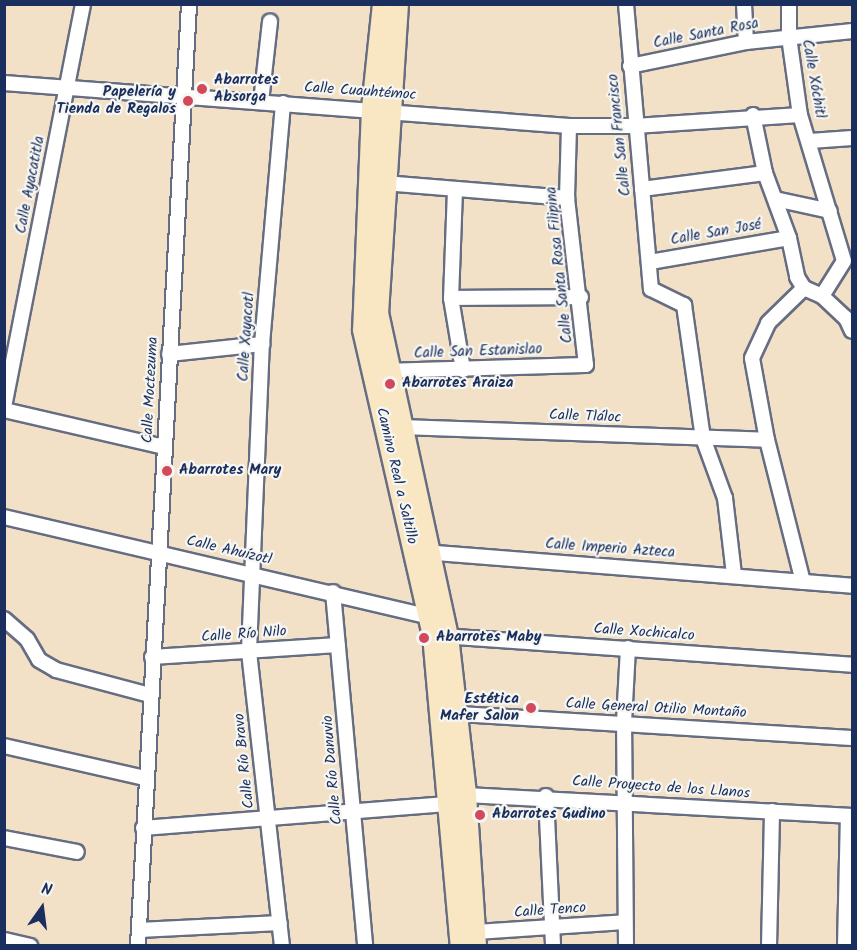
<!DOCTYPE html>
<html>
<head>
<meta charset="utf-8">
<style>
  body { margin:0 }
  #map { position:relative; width:857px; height:950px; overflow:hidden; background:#f2e1c6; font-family:Kalam,sans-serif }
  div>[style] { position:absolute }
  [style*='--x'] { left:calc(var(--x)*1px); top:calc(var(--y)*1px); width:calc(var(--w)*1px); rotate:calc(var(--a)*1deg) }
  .roads { filter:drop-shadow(2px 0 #666d82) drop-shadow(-2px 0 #666d82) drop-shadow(0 2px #666d82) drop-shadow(0 -2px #666d82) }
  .street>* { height:14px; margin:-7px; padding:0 7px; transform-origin:7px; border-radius:7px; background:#fff }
  .secondary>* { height:20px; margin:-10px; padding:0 10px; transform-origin:10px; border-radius:10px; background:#f9e7c3 }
  .dots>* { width:16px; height:16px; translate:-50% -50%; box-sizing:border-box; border:3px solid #f6f6f2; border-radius:50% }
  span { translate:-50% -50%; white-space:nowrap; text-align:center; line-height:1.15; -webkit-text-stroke:4.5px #f6f6f2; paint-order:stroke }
  .street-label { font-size:15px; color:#1b2f5e }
  .poi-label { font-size:15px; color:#1b2f5e; font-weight:700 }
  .left { translate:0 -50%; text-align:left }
  .right { translate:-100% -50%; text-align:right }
  .frame { position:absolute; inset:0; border:6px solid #1b2f5e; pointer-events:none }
  .north { position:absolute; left:12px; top:878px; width:60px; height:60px; -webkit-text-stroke:4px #f6f6f2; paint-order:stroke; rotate:14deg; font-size:16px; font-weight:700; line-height:24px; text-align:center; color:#1b2f5e }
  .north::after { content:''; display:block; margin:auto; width:21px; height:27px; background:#1b2f5e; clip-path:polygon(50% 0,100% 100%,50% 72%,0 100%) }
</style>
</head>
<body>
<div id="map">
  <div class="roads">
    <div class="street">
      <div style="--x:626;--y:4;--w:286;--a:85"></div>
      <div style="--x:651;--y:289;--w:37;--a:26"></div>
      <div style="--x:684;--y:305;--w:134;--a:81.9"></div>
      <div style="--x:703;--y:438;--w:64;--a:69.9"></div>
      <div style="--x:725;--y:498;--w:78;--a:83.3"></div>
      <div style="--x:744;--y:4;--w:38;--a:87"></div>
      <div style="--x:789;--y:4;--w:33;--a:90"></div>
      <div style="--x:789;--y:37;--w:79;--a:82"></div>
      <div style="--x:800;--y:115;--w:152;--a:73.2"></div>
      <div style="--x:630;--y:66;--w:118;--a:-11.7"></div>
      <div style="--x:746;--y:42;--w:107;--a:-5.9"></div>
      <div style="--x:4;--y:83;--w:567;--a:4.35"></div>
      <div style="--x:569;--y:126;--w:66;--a:0"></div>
      <div style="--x:635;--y:126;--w:165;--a:-3.8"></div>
      <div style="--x:261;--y:102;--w:81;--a:-83.6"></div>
      <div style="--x:753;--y:115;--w:59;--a:78.3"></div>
      <div style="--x:765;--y:173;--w:69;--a:69.7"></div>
      <div style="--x:789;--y:238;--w:40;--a:78"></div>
      <div style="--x:797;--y:277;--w:13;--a:58"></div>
      <div style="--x:804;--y:288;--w:20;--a:24"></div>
      <div style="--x:822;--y:296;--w:33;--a:43"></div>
      <div style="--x:846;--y:318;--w:14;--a:65"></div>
      <div style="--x:810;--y:141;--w:42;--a:-4.1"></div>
      <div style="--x:384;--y:183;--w:184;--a:4.7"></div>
      <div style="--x:642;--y:189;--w:124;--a:-7.4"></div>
      <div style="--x:455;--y:190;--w:108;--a:92.1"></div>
      <div style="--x:451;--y:298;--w:73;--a:80.5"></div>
      <div style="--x:775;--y:199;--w:56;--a:12.3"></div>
      <div style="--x:650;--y:262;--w:141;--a:-9.8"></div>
      <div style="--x:822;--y:296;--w:41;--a:-57.8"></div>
      <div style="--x:451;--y:298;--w:130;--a:-0.4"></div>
      <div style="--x:169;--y:354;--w:94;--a:-6.1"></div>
      <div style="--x:382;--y:371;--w:204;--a:-1.7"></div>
      <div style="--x:586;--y:365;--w:168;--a:-96.5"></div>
      <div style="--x:567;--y:198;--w:72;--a:-88.4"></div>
      <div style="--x:4;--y:407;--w:411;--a:-78.9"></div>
      <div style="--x:4;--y:410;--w:164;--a:13"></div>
      <div style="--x:401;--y:427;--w:366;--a:2"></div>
      <div style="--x:4;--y:517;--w:443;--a:13.2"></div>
      <div style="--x:424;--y:552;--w:429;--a:4.5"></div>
      <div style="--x:803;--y:582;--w:146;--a:-104.2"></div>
      <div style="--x:767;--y:440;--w:83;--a:-100.4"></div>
      <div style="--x:752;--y:358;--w:38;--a:-65"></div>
      <div style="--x:768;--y:323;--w:50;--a:-44.2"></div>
      <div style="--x:333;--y:592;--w:355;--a:84.8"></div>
      <div style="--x:4;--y:619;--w:30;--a:41"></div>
      <div style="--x:27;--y:639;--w:24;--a:60"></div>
      <div style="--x:39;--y:660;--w:20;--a:30"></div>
      <div style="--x:56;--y:670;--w:97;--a:14.9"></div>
      <div style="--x:442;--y:636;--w:411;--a:4"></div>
      <div style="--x:152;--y:657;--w:186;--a:-3.7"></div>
      <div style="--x:458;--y:714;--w:395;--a:3.5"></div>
      <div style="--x:4;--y:746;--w:145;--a:12.8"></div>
      <div style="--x:546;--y:796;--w:150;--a:87.3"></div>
      <div style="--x:143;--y:828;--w:308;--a:-4.5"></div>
      <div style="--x:450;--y:804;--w:18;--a:-29"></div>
      <div style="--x:466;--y:795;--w:387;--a:3.1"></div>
      <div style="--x:4;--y:838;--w:74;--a:10.9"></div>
      <div style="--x:139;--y:930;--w:141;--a:-2.8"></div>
      <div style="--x:476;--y:932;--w:149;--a:-3.8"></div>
      <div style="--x:4;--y:940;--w:27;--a:13"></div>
      <div style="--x:138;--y:946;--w:943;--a:-86.9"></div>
      <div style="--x:282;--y:946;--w:297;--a:-96.4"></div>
      <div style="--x:249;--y:651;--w:307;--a:-87.6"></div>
      <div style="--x:262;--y:344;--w:242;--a:-85"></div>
      <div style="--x:626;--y:946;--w:224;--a:-90.5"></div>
      <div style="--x:624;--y:722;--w:74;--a:-86.9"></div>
      <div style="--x:769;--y:946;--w:135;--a:-88.7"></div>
      <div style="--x:845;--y:946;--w:130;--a:-88.7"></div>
    </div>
    <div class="secondary">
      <div style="--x:383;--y:4;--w:106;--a:96"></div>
      <div style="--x:372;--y:109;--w:221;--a:92.3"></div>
      <div style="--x:363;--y:330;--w:313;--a:77.1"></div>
      <div style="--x:433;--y:635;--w:312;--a:84.9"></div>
      <div style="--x:398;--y:4;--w:310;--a:93.7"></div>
      <div style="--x:378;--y:313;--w:330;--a:77.8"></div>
      <div style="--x:448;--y:636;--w:160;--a:83.5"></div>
      <div style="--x:466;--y:795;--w:151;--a:86.2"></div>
    </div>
  </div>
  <div class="dots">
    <div style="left:202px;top:89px;background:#d1495b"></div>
    <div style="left:188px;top:101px;background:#d1495b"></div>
    <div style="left:390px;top:384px;background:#d1495b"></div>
    <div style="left:167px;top:471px;background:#d1495b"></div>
    <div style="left:424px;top:638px;background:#d1495b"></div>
    <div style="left:531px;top:708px;background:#d1495b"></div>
    <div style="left:480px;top:815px;background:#d1495b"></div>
  </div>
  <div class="street-label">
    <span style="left:706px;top:34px;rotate:-11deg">Calle Santa Rosa</span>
    <span style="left:813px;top:79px;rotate:80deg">Calle Xóchitl</span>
    <span style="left:360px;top:92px;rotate:4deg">Calle Cuauhtémoc</span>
    <span style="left:620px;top:135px;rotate:-96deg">Calle San Francisco</span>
    <span style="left:31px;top:185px;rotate:-79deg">Calle Ayacatitla</span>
    <span style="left:716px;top:233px;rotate:-10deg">Calle San José</span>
    <span style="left:560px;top:265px;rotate:-96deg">Calle Santa Rosa Filipina</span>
    <span style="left:247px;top:337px;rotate:-86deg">Calle Xayacotl</span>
    <span style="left:478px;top:352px;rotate:-2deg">Calle San Estanislao</span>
    <span style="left:151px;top:390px;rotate:-87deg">Calle Moctezuma</span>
    <span style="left:585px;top:417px;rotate:2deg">Calle Tláloc</span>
    <span style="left:396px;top:476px;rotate:77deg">Camino Real a Saltillo</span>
    <span style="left:610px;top:549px;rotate:4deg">Calle Imperio Azteca</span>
    <span style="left:229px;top:551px;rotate:13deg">Calle Ahuízotl</span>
    <span style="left:644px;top:633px;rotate:4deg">Calle Xochicalco</span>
    <span style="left:244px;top:635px;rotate:-4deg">Calle Río Nilo</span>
    <span style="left:656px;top:709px;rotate:3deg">Calle General Otilio Montaño</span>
    <span style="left:245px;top:761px;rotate:-96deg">Calle Río Bravo</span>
    <span style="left:333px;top:770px;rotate:-95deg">Calle Río Danuvio</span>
    <span style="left:661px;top:788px;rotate:4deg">Calle Proyecto de los Llanos</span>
    <span style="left:550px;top:911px;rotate:-4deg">Calle Tenco</span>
  </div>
  <div class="poi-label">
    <span class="left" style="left:214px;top:89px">Abarrotes<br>Absorga</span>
    <span class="right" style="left:176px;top:101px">Papelería y<br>Tienda de Regalos</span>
    <span class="left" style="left:402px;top:384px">Abarrotes Araiza</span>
    <span class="left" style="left:179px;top:471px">Abarrotes Mary</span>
    <span class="left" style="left:436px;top:638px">Abarrotes Maby</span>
    <span class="right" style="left:519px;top:708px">Estética<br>Mafer Salon</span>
    <span class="left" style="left:492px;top:815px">Abarrotes Gudino</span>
  </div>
  <div class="frame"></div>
  <div class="north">N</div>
</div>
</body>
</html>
